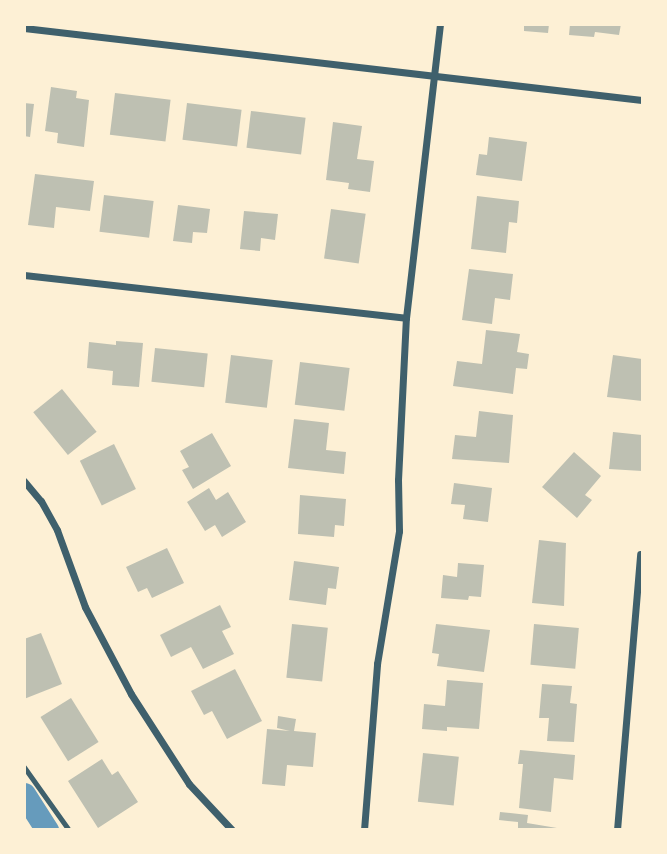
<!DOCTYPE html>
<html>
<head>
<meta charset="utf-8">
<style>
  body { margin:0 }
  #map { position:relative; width:667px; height:854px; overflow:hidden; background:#fdf0d5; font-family:Overpass,sans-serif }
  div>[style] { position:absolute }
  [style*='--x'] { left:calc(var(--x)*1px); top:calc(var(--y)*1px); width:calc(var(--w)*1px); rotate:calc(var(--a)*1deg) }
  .canal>* { height:23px; margin:-11.5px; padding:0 11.5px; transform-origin:11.5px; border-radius:11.5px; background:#669bbc }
  .building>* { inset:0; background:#bec0b2; transform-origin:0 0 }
  .service>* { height:5px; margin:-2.5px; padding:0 2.5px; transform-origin:2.5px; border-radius:2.5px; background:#3f606c }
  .minor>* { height:7px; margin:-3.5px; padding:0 3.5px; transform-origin:3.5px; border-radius:3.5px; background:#3f606c }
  span { translate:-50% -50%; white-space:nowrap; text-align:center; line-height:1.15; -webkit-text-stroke:7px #fdf0d5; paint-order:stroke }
  .frame { position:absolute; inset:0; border:26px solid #fdf0d5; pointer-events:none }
</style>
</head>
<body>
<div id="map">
  <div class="canal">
    <div style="--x:24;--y:794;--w:43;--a:57.4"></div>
  </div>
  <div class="building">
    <div style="clip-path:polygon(524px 24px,549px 24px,548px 33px,524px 31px)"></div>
    <div style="clip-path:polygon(570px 24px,621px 24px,619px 35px,595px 32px,594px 37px,569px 35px)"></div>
    <div style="clip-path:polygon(51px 87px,77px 91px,76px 98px,89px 100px,84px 147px,57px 143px,58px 133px,45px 131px)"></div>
    <div style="left:115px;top:93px;width:56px;height:42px;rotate:7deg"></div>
    <div style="clip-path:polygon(24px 103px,34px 104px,30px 137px,24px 136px)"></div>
    <div style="left:187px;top:103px;width:55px;height:37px;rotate:7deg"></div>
    <div style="left:251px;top:111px;width:55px;height:37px;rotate:7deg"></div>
    <div style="clip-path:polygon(333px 122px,362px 126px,357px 159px,374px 161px,370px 192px,348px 189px,349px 183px,326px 180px)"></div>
    <div style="clip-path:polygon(489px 137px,527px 142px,522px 181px,476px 175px,479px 154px,487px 155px)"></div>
    <div style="clip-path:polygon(35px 174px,94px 181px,90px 211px,56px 207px,54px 228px,28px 225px)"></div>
    <div style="left:104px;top:195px;width:50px;height:37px;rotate:7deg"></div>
    <div style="clip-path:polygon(477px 196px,519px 201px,517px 223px,509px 222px,506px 253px,471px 249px)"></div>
    <div style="clip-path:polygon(178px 205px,210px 209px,207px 233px,193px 232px,192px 243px,173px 241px)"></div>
    <div style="left:331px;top:209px;width:35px;height:50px;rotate:8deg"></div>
    <div style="clip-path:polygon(244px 211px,278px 214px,275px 240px,261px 238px,260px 251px,240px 249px)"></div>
    <div style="clip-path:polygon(469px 269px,513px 274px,510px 300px,495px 298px,492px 324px,462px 320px)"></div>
    <div style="clip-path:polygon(486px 330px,520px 334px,517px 352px,529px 354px,527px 369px,516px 368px,513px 394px,453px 386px,457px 361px,482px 364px)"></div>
    <div style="clip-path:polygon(116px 341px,143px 343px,139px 387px,112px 385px,113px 371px,87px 368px,89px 342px,116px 345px)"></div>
    <div style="left:155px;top:348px;width:53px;height:34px;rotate:6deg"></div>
    <div style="left:231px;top:355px;width:42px;height:48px;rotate:7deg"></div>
    <div style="clip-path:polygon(613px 355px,642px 359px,642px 401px,607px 397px)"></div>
    <div style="left:300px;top:362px;width:50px;height:43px;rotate:7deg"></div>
    <div style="left:62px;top:389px;width:55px;height:37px;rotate:51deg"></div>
    <div style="clip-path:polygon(479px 411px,513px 415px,509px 463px,452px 459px,455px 435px,476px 437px)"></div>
    <div style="clip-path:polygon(294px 419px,329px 423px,326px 450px,346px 452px,344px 474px,288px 468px)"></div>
    <div style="clip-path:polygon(613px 432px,642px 435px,642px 471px,609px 469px)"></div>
    <div style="clip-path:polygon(212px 433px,231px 466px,193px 489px,182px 470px,189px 467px,180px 451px)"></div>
    <div style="left:114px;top:444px;width:50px;height:38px;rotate:64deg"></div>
    <div style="clip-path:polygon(574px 452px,601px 476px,585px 495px,592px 500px,577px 518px,542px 487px)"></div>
    <div style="clip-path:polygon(454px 483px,492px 488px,488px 522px,463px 519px,465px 505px,451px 504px)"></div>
    <div style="clip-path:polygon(209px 488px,216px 500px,228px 492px,246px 522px,222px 537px,215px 525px,205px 531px,187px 502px)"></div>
    <div style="clip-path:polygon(300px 495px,346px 499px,344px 526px,335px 525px,334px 537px,298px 534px)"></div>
    <div style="clip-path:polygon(539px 540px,566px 543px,564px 606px,532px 603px)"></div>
    <div style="clip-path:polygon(167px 548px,184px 583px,152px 598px,147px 588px,138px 592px,126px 567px)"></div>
    <div style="clip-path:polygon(294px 561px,339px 567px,336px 589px,328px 588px,326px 605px,289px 600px)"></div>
    <div style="clip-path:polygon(458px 563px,484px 565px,481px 597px,469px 596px,468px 600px,441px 598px,443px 575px,457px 577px)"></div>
    <div style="clip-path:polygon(220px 605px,231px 627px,222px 631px,234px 654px,203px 669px,191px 647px,171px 657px,160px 635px)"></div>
    <div style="left:292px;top:624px;width:36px;height:54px;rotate:6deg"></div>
    <div style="clip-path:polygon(436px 624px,490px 630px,484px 672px,437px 666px,439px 654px,432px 653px)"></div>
    <div style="left:534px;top:624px;width:45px;height:41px;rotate:5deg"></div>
    <div style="clip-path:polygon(41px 633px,62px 684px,24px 699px,24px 639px)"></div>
    <div style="clip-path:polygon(235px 669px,262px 721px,227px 739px,212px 711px,204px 715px,191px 691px)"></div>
    <div style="clip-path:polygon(447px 680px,483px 683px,479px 729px,447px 727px,447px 731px,422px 729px,424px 704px,445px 706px)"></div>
    <div style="clip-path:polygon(542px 684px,572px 686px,570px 703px,577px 704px,574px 742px,547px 741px,549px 718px,539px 718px)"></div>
    <div style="left:71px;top:698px;width:52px;height:36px;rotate:58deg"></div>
    <div style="clip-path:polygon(278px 716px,296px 719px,294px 731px,316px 733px,313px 767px,287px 765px,285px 786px,262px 784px,267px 729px,290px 731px,277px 728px)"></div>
    <div style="clip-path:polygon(520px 750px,575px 755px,573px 780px,554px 778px,551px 812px,519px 808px,523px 764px,518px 764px)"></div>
    <div style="left:423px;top:753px;width:36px;height:49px;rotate:6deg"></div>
    <div style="clip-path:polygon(102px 759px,112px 775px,118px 771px,138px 802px,98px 828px,68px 781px)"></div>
    <div style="clip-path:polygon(500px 812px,528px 815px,527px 823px,569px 830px,518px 830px,518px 822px,499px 820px)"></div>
  </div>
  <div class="service">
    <div style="--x:24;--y:767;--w:77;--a:54.5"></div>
  </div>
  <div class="minor">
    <div style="--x:24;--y:28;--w:622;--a:6.65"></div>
    <div style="--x:24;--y:275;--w:384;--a:6.4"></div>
    <div style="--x:24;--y:481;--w:26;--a:50"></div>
    <div style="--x:41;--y:501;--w:33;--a:61"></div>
    <div style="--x:57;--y:530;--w:82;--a:70"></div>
    <div style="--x:85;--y:607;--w:98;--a:62.1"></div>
    <div style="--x:131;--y:694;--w:107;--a:57.2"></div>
    <div style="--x:189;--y:784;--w:63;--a:46.9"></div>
    <div style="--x:364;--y:830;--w:167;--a:-85.5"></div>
    <div style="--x:377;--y:664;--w:135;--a:-80.6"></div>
    <div style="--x:399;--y:531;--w:51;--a:-91.1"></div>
    <div style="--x:398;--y:480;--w:162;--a:-87.2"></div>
    <div style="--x:406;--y:318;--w:296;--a:-83.4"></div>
    <div style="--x:617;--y:830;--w:277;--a:-85.2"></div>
  </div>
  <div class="frame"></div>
</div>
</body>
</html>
